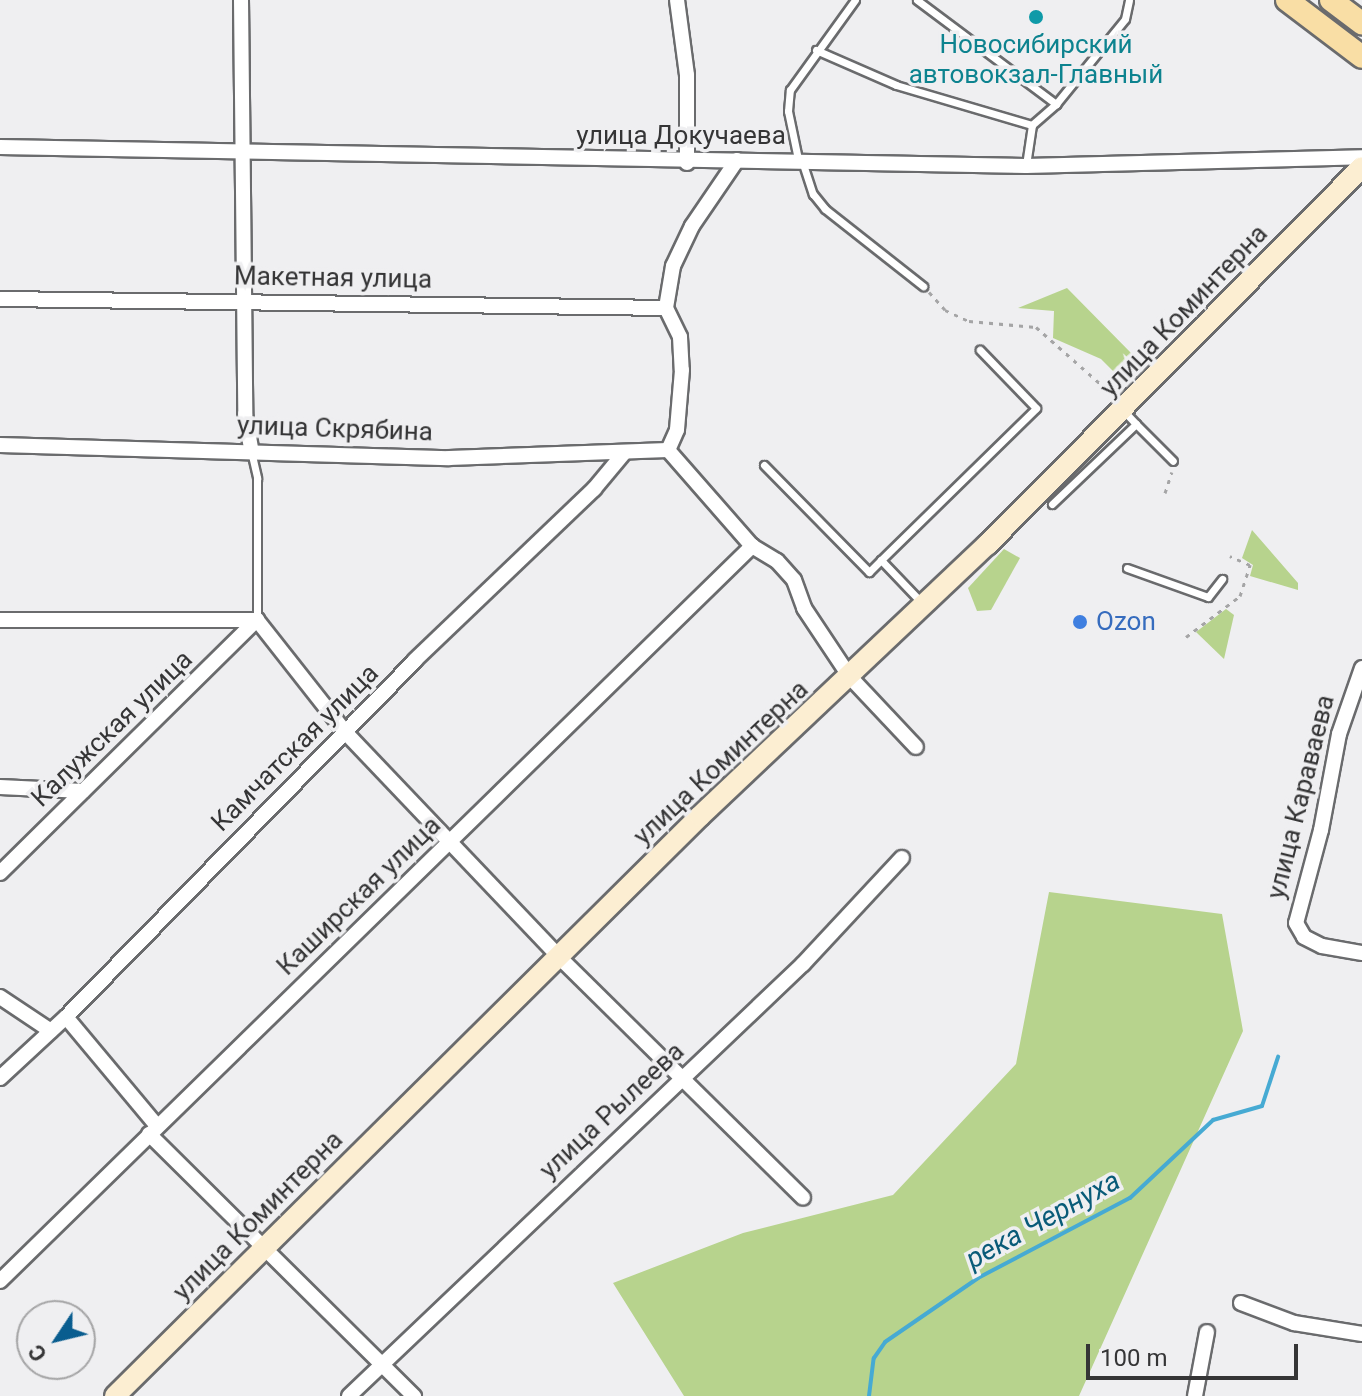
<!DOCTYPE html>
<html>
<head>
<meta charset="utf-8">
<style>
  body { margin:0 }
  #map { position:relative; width:1362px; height:1396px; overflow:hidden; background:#efeff1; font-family:Roboto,sans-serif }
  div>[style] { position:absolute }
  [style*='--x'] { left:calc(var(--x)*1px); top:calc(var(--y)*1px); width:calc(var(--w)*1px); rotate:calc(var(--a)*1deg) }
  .green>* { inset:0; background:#b7d38d }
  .stream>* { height:4px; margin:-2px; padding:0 2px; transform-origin:2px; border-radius:2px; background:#46aad3 }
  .path>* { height:3px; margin-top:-1.5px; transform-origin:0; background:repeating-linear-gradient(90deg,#a5a5a6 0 4px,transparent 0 10px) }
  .roads { filter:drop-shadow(2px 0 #6a6b6d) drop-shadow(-2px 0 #6a6b6d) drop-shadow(0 2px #6a6b6d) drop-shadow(0 -2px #6a6b6d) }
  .lane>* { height:7px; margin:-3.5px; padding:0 3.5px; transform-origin:3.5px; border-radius:3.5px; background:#fff }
  .street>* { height:14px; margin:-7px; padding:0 7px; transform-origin:7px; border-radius:7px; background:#fff }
  .secondary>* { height:20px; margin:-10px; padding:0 10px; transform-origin:10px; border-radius:10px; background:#fceed2 }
  .primary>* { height:22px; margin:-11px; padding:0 11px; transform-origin:11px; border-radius:11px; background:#f9dea5 }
  .dots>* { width:22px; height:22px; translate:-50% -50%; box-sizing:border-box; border:4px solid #efeff1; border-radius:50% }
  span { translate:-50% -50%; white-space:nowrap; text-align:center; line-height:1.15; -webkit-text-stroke:7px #efeff1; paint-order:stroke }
  .culture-label { font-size:26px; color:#0d838f }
  .street-label { font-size:26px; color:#353536 }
  .shop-label { font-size:26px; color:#366cbe }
  .left { translate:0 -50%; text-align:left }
  .water-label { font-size:28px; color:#095b78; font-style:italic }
  .north { position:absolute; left:16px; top:1300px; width:80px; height:80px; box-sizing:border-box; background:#efeff1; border:2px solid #a5a5a6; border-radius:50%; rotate:235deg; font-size:22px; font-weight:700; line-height:32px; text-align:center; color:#353536 }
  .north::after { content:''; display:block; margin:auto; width:28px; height:36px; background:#095d8f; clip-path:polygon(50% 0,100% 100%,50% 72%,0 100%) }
  .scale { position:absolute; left:1086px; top:1344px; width:212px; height:36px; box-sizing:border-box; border:4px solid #353536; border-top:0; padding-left:10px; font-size:24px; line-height:28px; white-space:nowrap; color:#353536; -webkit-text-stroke:6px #efeff1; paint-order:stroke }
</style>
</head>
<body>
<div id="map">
  <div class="green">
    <div style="clip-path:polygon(1067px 288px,1133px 355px,1131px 373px,1115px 373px,1101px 359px,1053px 338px,1054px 311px,1018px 308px)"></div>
    <div style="clip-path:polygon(1252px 530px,1298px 583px,1298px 590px,1250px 576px,1253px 565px,1242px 558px)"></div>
    <div style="clip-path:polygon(1004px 549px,1020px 558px,991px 610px,977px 611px,968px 588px)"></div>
    <div style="clip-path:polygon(1226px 609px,1234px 615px,1224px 659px,1196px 632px)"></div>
    <div style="clip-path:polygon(1049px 892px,1222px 914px,1243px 1031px,1079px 1396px,684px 1396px,613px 1283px,743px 1233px,893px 1195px,1016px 1064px)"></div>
  </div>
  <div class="stream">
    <div style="--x:869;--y:1396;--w:38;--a:-83"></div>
    <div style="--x:874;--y:1358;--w:19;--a:-55"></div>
    <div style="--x:885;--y:1342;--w:113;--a:-34.5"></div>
    <div style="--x:978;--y:1278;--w:172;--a:-27.8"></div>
    <div style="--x:1130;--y:1198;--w:114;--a:-43.2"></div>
    <div style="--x:1213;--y:1120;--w:51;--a:-15.9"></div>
    <div style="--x:1262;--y:1106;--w:52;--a:-71.9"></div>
  </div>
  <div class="path">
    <div style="--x:929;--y:292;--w:24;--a:48"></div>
    <div style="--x:945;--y:310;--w:26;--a:25"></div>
    <div style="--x:969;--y:321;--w:67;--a:5.1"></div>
    <div style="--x:1036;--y:327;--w:101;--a:41.4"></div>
    <div style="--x:1165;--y:493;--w:22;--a:-72"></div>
    <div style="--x:1186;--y:637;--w:68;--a:-37.2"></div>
    <div style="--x:1240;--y:596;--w:33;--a:-72"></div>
    <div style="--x:1250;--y:565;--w:22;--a:-156"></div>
  </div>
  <div class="roads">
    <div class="lane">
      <div style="--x:917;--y:0;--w:174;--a:36.8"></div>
      <div style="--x:1056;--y:104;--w:32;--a:139"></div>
      <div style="--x:1032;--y:125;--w:40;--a:98.5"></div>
      <div style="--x:816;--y:50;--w:87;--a:23.6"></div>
      <div style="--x:896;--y:85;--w:142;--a:16.4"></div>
      <div style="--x:1056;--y:104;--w:109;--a:-50.9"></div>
      <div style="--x:1125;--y:19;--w:19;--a:-78"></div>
      <div style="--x:798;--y:159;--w:49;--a:-101.8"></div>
      <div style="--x:788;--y:111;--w:21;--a:-85"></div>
      <div style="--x:790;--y:90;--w:111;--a:-54.2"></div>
      <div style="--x:802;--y:161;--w:35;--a:72"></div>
      <div style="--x:813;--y:194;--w:19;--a:51"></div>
      <div style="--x:825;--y:209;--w:125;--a:38.2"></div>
      <div style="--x:1136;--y:424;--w:52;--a:45"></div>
      <div style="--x:251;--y:451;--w:28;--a:77"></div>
      <div style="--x:257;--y:478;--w:142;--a:90"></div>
      <div style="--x:764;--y:465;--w:150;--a:45.5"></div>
      <div style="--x:869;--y:572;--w:17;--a:-45"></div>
      <div style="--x:1052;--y:504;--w:116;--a:-43.6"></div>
      <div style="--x:1136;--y:424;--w:16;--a:-133"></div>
      <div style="--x:1127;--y:568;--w:86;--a:19.7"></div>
      <div style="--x:1208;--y:597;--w:23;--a:-52"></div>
      <div style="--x:923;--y:604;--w:61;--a:-133.7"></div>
      <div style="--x:881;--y:560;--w:217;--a:-44.4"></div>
      <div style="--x:1036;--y:408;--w:81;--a:-134"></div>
    </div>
    <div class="street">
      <div style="--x:241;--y:0;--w:414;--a:89.4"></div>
      <div style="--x:245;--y:414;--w:35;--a:80"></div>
      <div style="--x:677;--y:0;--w:76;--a:82.4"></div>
      <div style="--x:687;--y:75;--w:88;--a:90"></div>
      <div style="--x:0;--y:147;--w:1026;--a:1.06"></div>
      <div style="--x:1026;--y:166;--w:336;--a:-1.5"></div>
      <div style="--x:737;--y:160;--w:80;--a:124.3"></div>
      <div style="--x:692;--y:226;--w:44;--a:115.4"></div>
      <div style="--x:673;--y:266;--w:43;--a:99.5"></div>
      <div style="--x:666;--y:308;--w:32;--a:64"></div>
      <div style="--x:680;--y:337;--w:33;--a:87"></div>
      <div style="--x:682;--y:370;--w:60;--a:94.8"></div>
      <div style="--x:677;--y:430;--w:22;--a:114"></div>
      <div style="--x:668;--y:450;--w:128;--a:48.8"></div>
      <div style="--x:752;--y:546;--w:29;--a:31"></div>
      <div style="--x:777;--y:561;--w:25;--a:48"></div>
      <div style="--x:794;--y:580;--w:30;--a:70"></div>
      <div style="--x:804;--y:608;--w:83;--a:56.3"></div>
      <div style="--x:850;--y:677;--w:96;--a:46.7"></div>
      <div style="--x:0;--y:299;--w:666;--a:0.77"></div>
      <div style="--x:0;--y:445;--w:449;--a:1.7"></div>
      <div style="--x:449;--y:458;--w:219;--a:-2.1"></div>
      <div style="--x:0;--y:620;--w:257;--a:0"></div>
      <div style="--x:257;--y:620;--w:144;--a:51.8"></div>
      <div style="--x:346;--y:733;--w:308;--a:46.4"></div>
      <div style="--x:558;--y:956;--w:344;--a:44.6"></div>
      <div style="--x:1362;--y:668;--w:70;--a:109.2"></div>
      <div style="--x:1339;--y:734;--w:98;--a:100.6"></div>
      <div style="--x:1321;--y:830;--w:96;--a:105"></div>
      <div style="--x:1296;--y:923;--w:16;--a:60"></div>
      <div style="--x:1304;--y:937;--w:20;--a:27"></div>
      <div style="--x:1322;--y:946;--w:41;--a:9.9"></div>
      <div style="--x:0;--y:787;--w:83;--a:2.8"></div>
      <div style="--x:0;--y:873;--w:361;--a:-44.6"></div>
      <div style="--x:0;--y:997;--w:61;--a:33.7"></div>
      <div style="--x:66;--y:1017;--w:142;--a:50.1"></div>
      <div style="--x:0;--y:1078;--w:90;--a:-42.7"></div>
      <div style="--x:66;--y:1017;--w:499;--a:-45.6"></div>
      <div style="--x:415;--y:660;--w:248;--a:-43.7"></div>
      <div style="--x:594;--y:489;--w:47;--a:-50.2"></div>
      <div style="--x:149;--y:1134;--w:373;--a:44.7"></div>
      <div style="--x:0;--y:1281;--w:1052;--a:-44.34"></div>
      <div style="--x:1241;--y:1303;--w:57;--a:20.7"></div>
      <div style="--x:1294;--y:1323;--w:69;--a:9.2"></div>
      <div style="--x:349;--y:1396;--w:627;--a:-43.58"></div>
      <div style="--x:803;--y:964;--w:145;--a:-47"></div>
      <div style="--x:1195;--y:1396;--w:65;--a:-79.4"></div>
    </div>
    <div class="secondary">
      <div style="--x:115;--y:1396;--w:824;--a:-44.75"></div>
      <div style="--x:700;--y:816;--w:395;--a:-43.4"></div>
      <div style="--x:987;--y:545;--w:532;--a:-45.23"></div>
    </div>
    <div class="primary">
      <div style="--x:1287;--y:0;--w:94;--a:37.2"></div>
      <div style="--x:1331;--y:0;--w:39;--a:37"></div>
    </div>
  </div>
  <div class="dots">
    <div style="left:1036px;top:17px;background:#0f9aa8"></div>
    <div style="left:1080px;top:622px;background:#3f7fe0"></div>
  </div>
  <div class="culture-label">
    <span style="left:1036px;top:60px">Новосибирский<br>автовокзал-Главный</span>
  </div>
  <div class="street-label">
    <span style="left:681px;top:136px">улица Докучаева</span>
    <span style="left:333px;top:278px;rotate:1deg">Макетная улица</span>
    <span style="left:1184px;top:311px;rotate:-46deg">улица Коминтерна</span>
    <span style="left:335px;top:429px;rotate:2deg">улица Скрябина</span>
    <span style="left:112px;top:729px;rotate:-44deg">Калужская улица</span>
    <span style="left:295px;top:748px;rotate:-45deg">Камчатская улица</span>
    <span style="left:721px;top:763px;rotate:-43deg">улица Коминтерна</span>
    <span style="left:1301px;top:797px;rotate:-76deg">улица Караваева</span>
    <span style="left:359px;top:896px;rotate:-44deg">Каширская улица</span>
    <span style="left:612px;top:1111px;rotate:-43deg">улица Рылеева</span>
    <span style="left:258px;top:1216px;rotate:-45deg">улица Коминтерна</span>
  </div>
  <div class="shop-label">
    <span class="left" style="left:1096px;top:622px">Ozon</span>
  </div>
  <div class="water-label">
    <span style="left:1043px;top:1220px;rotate:-29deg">река Чернуха</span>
  </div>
  <div class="north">С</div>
  <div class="scale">100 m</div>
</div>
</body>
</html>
